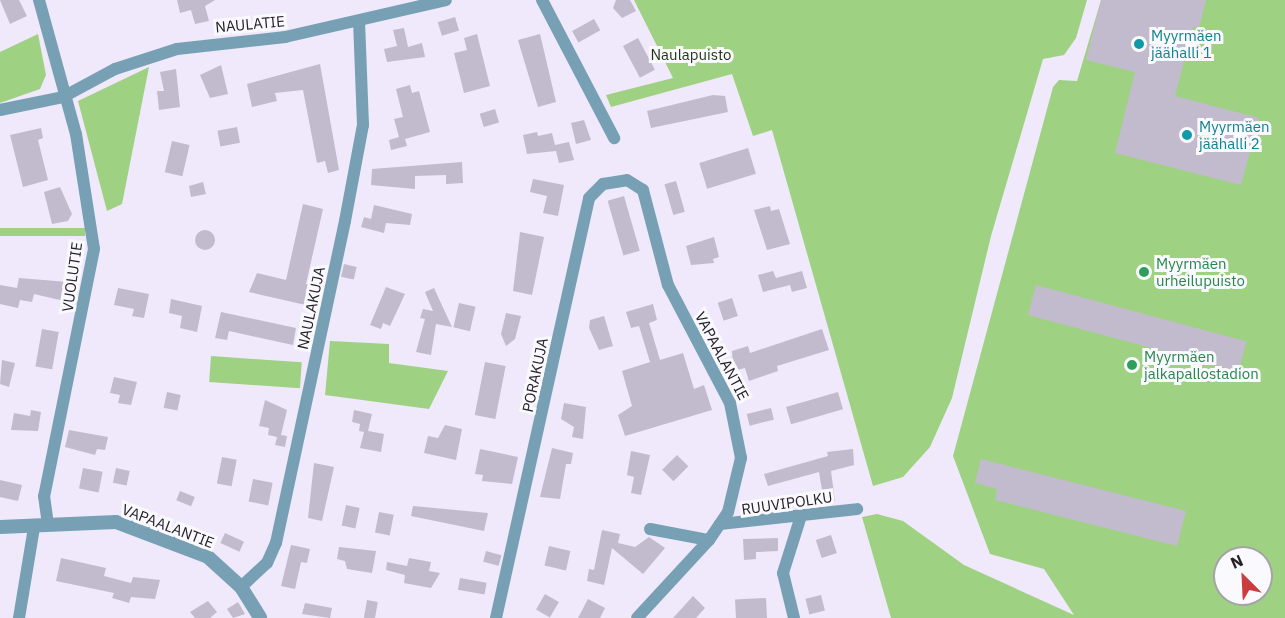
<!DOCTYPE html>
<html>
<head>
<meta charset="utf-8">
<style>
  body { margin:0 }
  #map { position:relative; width:1285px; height:618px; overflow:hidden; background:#efe9fb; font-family:"IBM Plex Sans",sans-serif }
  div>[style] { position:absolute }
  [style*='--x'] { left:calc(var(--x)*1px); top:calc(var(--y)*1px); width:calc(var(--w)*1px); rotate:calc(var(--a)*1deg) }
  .green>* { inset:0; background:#9fd183; transform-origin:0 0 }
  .building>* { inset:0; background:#c2bbcd; transform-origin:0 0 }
  .round { border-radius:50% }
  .minor>* { height:12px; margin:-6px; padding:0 6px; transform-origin:6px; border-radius:6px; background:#77a0b5 }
  .tertiary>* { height:14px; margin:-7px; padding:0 7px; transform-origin:7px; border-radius:7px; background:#77a0b5 }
  .dots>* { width:16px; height:16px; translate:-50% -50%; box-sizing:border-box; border:3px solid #faf9fd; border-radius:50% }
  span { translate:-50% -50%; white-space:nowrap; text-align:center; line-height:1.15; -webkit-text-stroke:6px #faf9fd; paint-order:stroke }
  .street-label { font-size:15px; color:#242128 }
  .culture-label { font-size:15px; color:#0d838f }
  .left { translate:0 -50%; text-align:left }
  .park-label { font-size:15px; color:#1f3212 }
  .leisure-label { font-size:15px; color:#27864d }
  .north { position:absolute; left:1213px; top:546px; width:60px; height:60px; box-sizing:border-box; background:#faf9fd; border:2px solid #a4a3a8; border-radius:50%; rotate:336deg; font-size:16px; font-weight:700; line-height:24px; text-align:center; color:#242128 }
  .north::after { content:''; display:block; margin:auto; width:21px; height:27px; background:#cb3c3f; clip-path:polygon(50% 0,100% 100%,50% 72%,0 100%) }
</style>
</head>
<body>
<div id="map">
  <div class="green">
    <div style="clip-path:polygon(634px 0,1087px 0,1076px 38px,1064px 55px,1043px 59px,991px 236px,952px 398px,930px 447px,903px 477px,873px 486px,772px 130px,753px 136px,732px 74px,611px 107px,606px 95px,673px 78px)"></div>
    <div style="clip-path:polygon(evenodd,1101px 0,1285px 0,1285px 618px,891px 618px,862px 517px,877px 514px,903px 521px,964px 565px,1074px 615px,1044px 569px,990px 554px,953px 456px,1053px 87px,1059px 80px,1077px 81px,1101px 0,1225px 558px,1261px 558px,1261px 594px,1225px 594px,1225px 558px)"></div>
    <div style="clip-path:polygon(38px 34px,46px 75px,40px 89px,0 103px,0 52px)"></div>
    <div style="clip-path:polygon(149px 67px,122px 204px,107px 211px,78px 101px)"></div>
    <div style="left:85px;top:228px;width:8px;height:88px;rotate:90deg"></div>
    <div style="clip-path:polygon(330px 341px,389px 344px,389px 363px,448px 371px,429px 409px,325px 395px)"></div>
    <div style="left:211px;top:356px;width:91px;height:26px;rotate:4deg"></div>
  </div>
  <div class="building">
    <div style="clip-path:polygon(0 0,19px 0,27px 16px,10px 24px)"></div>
    <div style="clip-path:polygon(177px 0,215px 0,205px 6px,209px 21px,195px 24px,191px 10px,180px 13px)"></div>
    <div style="clip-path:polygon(616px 0,630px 0,636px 11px,622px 18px,613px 8px)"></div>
    <div style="clip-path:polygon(1101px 0,1206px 0,1199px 28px,1193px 27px,1175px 96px,1259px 118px,1241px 185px,1115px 153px,1135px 72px,1086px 60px)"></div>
    <div style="left:455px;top:17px;width:14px;height:18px;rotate:73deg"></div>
    <div style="left:594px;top:19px;width:13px;height:25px;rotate:61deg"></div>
    <div style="clip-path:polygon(404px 28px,408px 47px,422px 43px,425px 57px,387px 62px,384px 49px,397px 46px,393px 30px)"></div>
    <div style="clip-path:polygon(477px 34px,490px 86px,464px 93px,454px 53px,467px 50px,464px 38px)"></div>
    <div style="clip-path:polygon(540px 34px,556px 102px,538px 107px,518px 40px)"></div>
    <div style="left:638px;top:38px;width:36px;height:17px;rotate:62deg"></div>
    <div style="clip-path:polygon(320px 64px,339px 170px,328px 173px,325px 161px,317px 163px,303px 90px,275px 93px,277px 101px,252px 107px,247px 84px)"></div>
    <div style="clip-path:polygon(221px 65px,228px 94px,210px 98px,200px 75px)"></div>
    <div style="clip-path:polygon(176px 69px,180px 107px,159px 110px,157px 91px,164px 91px,160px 72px)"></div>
    <div style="clip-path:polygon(410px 85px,412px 93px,419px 91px,430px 132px,405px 139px,407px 146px,391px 150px,389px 140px,399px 137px,394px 119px,403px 117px,396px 89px)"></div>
    <div style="clip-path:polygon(713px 95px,725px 96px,728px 112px,651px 128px,647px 111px)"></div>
    <div style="left:495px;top:109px;width:14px;height:16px;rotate:73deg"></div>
    <div style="clip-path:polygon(584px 120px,591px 140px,576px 144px,571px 123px)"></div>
    <div style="left:237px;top:127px;width:16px;height:20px;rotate:79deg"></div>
    <div style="clip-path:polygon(41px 128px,43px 138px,38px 140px,48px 180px,23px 187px,10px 135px)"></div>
    <div style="clip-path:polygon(537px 132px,538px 136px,552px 133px,555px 145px,569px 142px,574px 160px,559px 163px,556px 151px,527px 154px,523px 135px)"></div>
    <div style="left:172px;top:141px;width:18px;height:32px;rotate:13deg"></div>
    <div style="left:748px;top:148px;width:27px;height:51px;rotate:73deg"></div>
    <div style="clip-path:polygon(462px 162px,463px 183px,446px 184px,446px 175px,415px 176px,415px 189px,371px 185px,372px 169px)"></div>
    <div style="clip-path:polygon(533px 179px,564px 185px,558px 216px,543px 213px,547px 196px,530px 192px)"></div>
    <div style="left:676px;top:181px;width:32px;height:12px;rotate:74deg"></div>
    <div style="clip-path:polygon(203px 182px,206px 194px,191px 197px,189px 186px)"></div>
    <div style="clip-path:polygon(60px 187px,72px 214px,68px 221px,52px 224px,44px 192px)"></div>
    <div style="left:624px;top:196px;width:57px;height:17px;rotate:74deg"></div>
    <div style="clip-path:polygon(303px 204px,323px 209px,306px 284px,314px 286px,310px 306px,249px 292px,257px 273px,286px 280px)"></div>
    <div style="clip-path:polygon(374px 205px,412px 214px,410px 225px,386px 223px,384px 233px,361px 227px,364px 217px,371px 219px)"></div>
    <div style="clip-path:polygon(770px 206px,771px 211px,779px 209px,790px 244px,767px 250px,754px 210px)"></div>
    <div class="round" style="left:195px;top:230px;width:20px;height:20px"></div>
    <div style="clip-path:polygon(520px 232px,544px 237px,532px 295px,513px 291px)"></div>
    <div style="clip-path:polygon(714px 237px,719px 257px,713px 259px,714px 263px,691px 265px,686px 246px)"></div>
    <div style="left:344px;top:264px;width:13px;height:13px;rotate:13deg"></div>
    <div style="clip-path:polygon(773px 271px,776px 278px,802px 271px,807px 288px,792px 292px,790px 285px,763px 292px,758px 275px)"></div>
    <div style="clip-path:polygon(19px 278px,68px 282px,64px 301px,34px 294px,32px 302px,20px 300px,18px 308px,0 304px,0 285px,17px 288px)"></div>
    <div style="left:1036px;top:285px;width:218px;height:31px;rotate:15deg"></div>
    <div style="clip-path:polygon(386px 287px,405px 294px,390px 326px,383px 323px,381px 329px,370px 325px)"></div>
    <div style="clip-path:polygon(118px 288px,149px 294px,144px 318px,132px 316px,134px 309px,114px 305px)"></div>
    <div style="clip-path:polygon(434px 288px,452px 327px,436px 324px,431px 355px,416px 352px,425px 319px,420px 318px,423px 309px,433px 311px,425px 292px)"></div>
    <div style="left:732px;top:298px;width:19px;height:15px;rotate:72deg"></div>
    <div style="clip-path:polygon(171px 299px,202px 306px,197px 332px,180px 328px,182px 316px,169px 313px)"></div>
    <div style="left:459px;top:303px;width:17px;height:25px;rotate:13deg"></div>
    <div style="clip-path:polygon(653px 304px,657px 320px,649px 323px,660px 360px,683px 353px,694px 389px,704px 385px,712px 410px,625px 436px,618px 415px,632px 406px,622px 371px,650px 362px,639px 326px,631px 328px,626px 312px)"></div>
    <div style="clip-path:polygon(221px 312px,296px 328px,293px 345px,229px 331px,227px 340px,215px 338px)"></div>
    <div style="clip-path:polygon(506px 313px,521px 316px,515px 339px,506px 346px,501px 334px)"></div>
    <div style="clip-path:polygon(604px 316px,613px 346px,599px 350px,589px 328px,590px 320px)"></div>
    <div style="left:42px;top:329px;width:17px;height:38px;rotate:10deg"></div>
    <div style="clip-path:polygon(822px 329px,829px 350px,777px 366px,778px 371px,749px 381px,745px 368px,733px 371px,732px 351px,748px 346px,750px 353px)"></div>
    <div style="clip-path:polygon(2px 360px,15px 363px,9px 387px,0 384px)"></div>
    <div style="left:485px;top:362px;width:21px;height:54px;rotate:11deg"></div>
    <div style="clip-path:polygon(114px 377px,137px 382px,131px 405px,118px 403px,120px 395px,110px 393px)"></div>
    <div style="left:167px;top:392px;width:14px;height:16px;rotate:12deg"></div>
    <div style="left:838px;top:392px;width:18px;height:54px;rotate:74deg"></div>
    <div style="clip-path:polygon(265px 400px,287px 410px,281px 435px,287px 436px,285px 447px,275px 445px,277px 437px,268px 435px,269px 428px,259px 426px)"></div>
    <div style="clip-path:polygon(564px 403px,586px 407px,583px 439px,572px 437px,574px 427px,561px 419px)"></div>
    <div style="left:771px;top:408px;width:12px;height:25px;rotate:76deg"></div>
    <div style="clip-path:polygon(31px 410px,41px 412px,38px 431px,11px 430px,14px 413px,30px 416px)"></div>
    <div style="clip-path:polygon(354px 410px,372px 414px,368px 431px,384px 434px,381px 452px,360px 448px,364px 432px,359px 431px,360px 424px,352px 422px)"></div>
    <div style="clip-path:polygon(445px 425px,462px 429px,456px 460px,424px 453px,428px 436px,438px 438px)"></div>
    <div style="clip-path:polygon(69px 430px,108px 437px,105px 450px,97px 449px,95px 455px,65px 447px)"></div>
    <div style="clip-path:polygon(552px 448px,573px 453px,571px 464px,566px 464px,560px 499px,540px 497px)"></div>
    <div style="clip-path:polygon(480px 449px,518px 457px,512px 484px,482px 481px,483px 475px,475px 474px)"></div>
    <div style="clip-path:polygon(853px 449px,854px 465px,831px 471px,835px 501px,824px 502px,819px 472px,768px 486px,764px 474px,828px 456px,827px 452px)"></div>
    <div style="clip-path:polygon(631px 451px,650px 455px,641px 495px,631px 493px,634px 477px,627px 475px)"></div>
    <div style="left:677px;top:455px;width:16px;height:21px;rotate:45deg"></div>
    <div style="left:222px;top:457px;width:15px;height:27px;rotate:11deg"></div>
    <div style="clip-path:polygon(981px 459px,1186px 511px,1177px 546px,995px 500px,997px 489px,975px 483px)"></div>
    <div style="clip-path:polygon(314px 463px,334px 467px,322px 521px,308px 518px)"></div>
    <div style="left:83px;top:468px;width:20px;height:21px;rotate:11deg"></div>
    <div style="left:116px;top:468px;width:14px;height:15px;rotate:12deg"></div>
    <div style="left:253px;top:479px;width:20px;height:23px;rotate:11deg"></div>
    <div style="clip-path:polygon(0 480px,22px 485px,18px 501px,0 497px)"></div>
    <div style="left:180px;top:491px;width:16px;height:10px;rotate:22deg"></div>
    <div style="left:346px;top:505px;width:14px;height:21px;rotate:12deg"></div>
    <div style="clip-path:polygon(413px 506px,488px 513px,484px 531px,411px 516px)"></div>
    <div style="left:379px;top:512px;width:15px;height:21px;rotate:11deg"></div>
    <div style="clip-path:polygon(602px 530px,620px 534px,618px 543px,635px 547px,649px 537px,665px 548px,643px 574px,612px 548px,604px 585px,587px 581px,589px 569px,594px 570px)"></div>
    <div style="left:225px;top:533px;width:21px;height:11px;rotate:25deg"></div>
    <div style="left:831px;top:535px;width:19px;height:16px;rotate:72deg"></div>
    <div style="clip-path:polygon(778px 538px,778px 551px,756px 552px,756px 559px,744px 560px,743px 539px)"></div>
    <div style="clip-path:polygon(291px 545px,310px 549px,307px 563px,301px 562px,295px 589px,281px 586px)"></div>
    <div style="left:549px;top:546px;width:22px;height:20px;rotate:13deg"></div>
    <div style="clip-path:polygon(339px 547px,376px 551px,372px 573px,347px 569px,345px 561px,337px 559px)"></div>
    <div style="left:486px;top:551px;width:16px;height:11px;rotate:15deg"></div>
    <div style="clip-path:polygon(61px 558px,106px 568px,104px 576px,131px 583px,133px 577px,160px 580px,155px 599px,131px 597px,129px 603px,112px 598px,114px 593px,56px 581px)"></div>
    <div style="clip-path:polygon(409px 558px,431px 562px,429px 571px,440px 573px,431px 588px,404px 583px,405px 575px,386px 570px,387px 562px,407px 566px)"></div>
    <div style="left:460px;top:578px;width:27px;height:12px;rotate:10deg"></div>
    <div style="left:545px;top:594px;width:16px;height:18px;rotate:30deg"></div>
    <div style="left:821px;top:595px;width:16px;height:16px;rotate:76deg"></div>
    <div style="clip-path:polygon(693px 596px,705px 608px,696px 618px,673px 618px)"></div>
    <div style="left:766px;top:598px;width:20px;height:31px;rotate:87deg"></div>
    <div style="clip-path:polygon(588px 599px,605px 608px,600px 618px,578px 618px)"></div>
    <div style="left:367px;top:600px;width:11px;height:18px;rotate:10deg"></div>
    <div style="clip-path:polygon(208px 601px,217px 612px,210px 618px,195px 618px,190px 612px)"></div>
    <div style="clip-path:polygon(238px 602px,245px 614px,233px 618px,227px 609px)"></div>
    <div style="clip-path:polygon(305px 603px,332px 608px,330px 618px,302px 614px)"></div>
  </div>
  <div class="minor">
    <div style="--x:39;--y:0;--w:139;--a:74.6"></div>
    <div style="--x:76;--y:134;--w:116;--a:81.1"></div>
    <div style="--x:94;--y:249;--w:252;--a:101.4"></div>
    <div style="--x:44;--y:496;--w:29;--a:82"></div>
    <div style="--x:542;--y:0;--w:156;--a:62.4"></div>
    <div style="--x:0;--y:110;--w:64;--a:-11.7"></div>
    <div style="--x:63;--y:97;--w:59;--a:-28.3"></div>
    <div style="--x:115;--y:69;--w:65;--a:-17.9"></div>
    <div style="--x:177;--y:49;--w:109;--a:-6.3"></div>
    <div style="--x:285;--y:37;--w:165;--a:-12.9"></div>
    <div style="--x:720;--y:524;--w:138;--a:-6.2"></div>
    <div style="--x:650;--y:529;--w:60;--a:10.6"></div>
    <div style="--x:241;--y:587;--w:35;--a:-43"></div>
    <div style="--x:267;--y:563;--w:22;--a:-66"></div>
    <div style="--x:276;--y:543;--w:329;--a:-77.9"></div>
    <div style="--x:345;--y:221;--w:98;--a:-79.4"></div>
    <div style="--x:363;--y:125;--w:103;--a:-92.2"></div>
    <div style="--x:19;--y:618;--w:92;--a:-80.6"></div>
    <div style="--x:496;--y:618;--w:430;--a:-77.5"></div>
    <div style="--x:589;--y:198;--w:20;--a:-45"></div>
    <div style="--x:603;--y:184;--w:24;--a:-9"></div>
    <div style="--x:627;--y:180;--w:19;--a:32"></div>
    <div style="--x:643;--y:190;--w:98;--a:75.3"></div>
    <div style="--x:668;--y:285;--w:133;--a:62.3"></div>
    <div style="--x:730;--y:403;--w:56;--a:78.7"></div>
    <div style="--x:741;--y:458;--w:56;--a:103.5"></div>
    <div style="--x:728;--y:512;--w:34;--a:124"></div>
    <div style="--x:709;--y:540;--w:106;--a:132.7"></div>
    <div style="--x:794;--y:618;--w:46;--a:-103.7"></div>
    <div style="--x:783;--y:573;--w:60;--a:-72.5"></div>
  </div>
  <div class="tertiary">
    <div style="--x:0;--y:527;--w:116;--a:-2.5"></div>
    <div style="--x:116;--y:522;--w:98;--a:20.8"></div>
    <div style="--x:208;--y:557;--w:45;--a:42.3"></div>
    <div style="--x:241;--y:587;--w:36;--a:58"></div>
  </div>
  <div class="dots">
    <div style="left:1139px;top:44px;background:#0f9aa8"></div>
    <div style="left:1187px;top:135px;background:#0f9aa8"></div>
    <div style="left:1144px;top:272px;background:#2e9e5b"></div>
    <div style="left:1132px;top:365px;background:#2e9e5b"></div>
  </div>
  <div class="street-label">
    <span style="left:250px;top:24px;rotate:-5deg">NAULATIE</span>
    <span style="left:72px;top:277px;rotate:-82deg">VUOLUTIE</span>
    <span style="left:311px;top:308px;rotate:-78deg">NAULAKUJA</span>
    <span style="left:722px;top:356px;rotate:62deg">VAPAALANTIE</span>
    <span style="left:535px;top:375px;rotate:-78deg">PORAKUJA</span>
    <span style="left:787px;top:503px;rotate:-8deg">RUUVIPOLKU</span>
    <span style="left:168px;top:526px;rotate:21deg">VAPAALANTIE</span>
  </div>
  <div class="culture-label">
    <span class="left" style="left:1151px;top:44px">Myyrmäen<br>jäähalli 1</span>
    <span class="left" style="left:1199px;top:135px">Myyrmäen<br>jäähalli 2</span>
  </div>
  <div class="park-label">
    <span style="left:691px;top:55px">Naulapuisto</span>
  </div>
  <div class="leisure-label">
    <span class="left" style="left:1156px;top:272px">Myyrmäen<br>urheilupuisto</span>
    <span class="left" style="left:1144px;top:365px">Myyrmäen<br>jalkapallostadion</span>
  </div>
  <div class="north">N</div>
</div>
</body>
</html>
